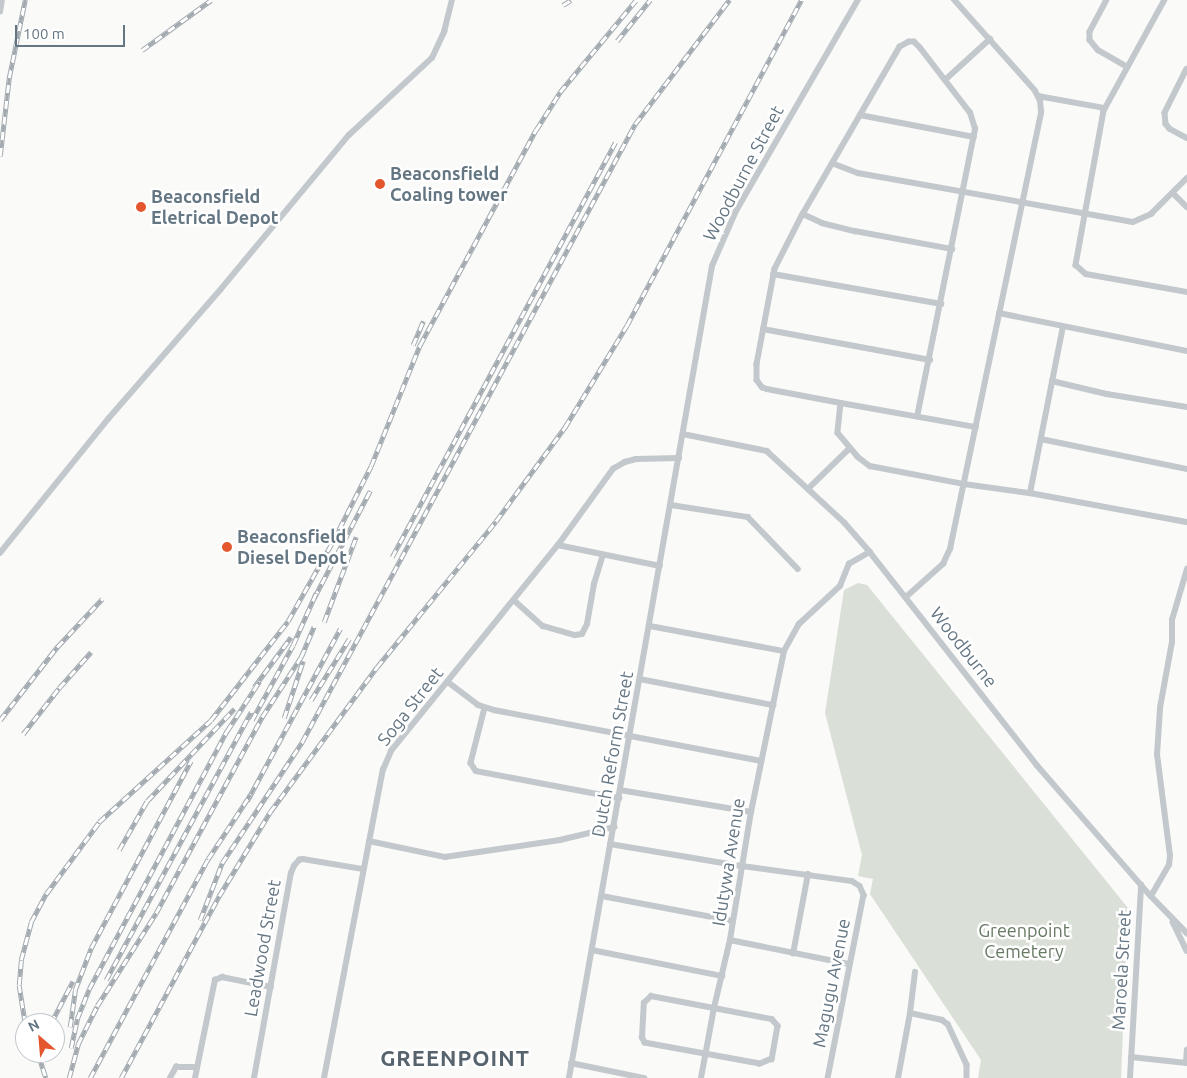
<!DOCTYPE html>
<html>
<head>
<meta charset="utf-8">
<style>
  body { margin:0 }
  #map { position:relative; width:1187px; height:1078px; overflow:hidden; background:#fafaf8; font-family:Ubuntu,sans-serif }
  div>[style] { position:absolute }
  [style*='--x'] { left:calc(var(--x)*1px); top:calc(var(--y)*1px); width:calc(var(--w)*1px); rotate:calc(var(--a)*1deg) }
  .green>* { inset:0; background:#dadfd7 }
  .street>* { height:5.5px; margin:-2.75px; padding:0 2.75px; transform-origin:2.75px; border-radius:2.75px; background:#c3c8cc }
  .rail>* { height:4.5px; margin-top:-2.25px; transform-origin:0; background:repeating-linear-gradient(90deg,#fff 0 8px,#a2aab0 0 16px); box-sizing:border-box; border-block:1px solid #a2aab0 }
  .dots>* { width:14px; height:14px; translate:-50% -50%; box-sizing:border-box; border:2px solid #fff; border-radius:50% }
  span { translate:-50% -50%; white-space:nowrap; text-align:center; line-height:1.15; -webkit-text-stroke:5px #fff; paint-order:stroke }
  .street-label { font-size:18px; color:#657683 }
  .poi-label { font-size:18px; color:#657683; font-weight:700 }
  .left { translate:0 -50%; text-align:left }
  .park-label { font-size:18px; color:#687a64 }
  .district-label { font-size:22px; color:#57646e; font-weight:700; letter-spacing:1px }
  .north { position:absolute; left:15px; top:1013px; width:50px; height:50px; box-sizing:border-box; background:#fff; border:1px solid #c1c8cd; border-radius:50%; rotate:333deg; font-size:14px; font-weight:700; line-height:20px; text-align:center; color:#657683 }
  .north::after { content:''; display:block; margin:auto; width:18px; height:22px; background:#e4572e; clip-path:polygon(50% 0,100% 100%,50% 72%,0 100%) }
  .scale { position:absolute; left:15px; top:25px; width:110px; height:22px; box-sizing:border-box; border:2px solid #657683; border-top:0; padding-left:6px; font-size:15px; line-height:18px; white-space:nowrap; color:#657683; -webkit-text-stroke:4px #fff; paint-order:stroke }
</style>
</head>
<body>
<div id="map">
  <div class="green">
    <div style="clip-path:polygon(858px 583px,867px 585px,1128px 908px,1121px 1078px,978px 1078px,981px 1060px,870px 894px,873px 879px,858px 876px,862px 855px,825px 713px,844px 590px)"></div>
  </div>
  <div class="street">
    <div style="--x:1107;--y:0;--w:36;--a:118"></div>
    <div style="--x:1090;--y:32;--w:8;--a:90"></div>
    <div style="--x:1090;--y:40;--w:13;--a:51"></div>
    <div style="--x:1098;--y:50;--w:34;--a:30"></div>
    <div style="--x:1165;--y:0;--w:127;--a:118.8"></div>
    <div style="--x:1104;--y:111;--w:157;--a:100.3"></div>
    <div style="--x:1076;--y:265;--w:13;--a:42"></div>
    <div style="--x:1086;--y:274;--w:103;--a:10.1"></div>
    <div style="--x:0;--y:12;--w:12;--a:-81"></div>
    <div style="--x:1187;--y:69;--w:49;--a:116.6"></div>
    <div style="--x:1165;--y:113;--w:11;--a:85"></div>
    <div style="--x:1166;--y:124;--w:6;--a:51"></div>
    <div style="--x:1170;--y:129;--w:19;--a:28"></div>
    <div style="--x:945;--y:80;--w:61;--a:-42.3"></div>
    <div style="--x:1038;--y:96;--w:68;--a:10.2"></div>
    <div style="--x:860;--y:115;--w:116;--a:10.9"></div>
    <div style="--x:832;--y:163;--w:28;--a:21"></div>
    <div style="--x:858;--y:173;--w:279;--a:10.1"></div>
    <div style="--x:1133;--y:222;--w:20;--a:-24"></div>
    <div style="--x:1151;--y:214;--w:51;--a:-45"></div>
    <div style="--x:1173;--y:193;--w:20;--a:45"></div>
    <div style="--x:803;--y:214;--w:21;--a:25"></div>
    <div style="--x:822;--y:223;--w:34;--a:14"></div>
    <div style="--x:855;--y:231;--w:99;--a:10.5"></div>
    <div style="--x:773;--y:274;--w:171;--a:10.1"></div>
    <div style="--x:999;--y:313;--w:192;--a:11.4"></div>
    <div style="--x:763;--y:329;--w:170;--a:10.5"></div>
    <div style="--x:1052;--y:381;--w:57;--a:13.3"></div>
    <div style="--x:1107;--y:394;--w:81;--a:9.2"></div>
    <div style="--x:841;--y:403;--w:30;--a:96"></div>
    <div style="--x:838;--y:433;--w:31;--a:50"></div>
    <div style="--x:858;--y:457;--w:15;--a:37"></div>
    <div style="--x:870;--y:466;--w:96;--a:10.8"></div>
    <div style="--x:964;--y:484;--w:67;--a:7.8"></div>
    <div style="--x:1030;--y:493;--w:160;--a:10.5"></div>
    <div style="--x:917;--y:417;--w:294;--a:-78.6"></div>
    <div style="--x:975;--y:129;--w:17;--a:-107"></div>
    <div style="--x:970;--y:113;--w:82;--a:-127.6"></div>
    <div style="--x:920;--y:48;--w:8;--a:-135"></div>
    <div style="--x:914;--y:42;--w:5;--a:180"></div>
    <div style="--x:909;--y:42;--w:10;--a:151"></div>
    <div style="--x:900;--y:47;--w:193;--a:120.1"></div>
    <div style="--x:803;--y:214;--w:62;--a:117"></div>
    <div style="--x:775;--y:269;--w:97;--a:100.7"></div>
    <div style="--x:757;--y:364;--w:16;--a:90"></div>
    <div style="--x:757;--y:380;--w:9;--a:54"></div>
    <div style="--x:762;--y:387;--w:5;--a:22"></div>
    <div style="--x:767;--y:389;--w:75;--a:10.7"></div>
    <div style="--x:841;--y:403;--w:137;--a:10.1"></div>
    <div style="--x:683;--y:434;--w:86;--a:11.4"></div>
    <div style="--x:767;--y:451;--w:106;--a:42.7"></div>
    <div style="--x:845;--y:523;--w:38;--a:49"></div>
    <div style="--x:870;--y:552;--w:271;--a:51.9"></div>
    <div style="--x:1037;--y:765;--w:174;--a:49"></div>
    <div style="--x:1151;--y:896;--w:52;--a:45.8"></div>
    <div style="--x:1041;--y:439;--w:149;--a:11.6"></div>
    <div style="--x:809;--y:488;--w:57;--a:-44.3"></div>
    <div style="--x:1030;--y:493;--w:169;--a:-78.8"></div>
    <div style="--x:671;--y:505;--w:78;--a:8.9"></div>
    <div style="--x:748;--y:517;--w:72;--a:46.1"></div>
    <div style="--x:558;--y:545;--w:104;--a:11.6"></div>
    <div style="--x:0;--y:553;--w:172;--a:-51.1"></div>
    <div style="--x:108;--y:419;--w:172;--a:-49"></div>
    <div style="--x:221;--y:289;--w:200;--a:-50.3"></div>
    <div style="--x:349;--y:135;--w:113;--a:-42.9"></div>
    <div style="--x:432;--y:58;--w:29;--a:-65"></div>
    <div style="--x:444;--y:32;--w:33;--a:-76"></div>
    <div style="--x:906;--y:597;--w:50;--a:-41.7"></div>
    <div style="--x:943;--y:564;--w:17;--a:-65"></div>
    <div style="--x:950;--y:549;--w:446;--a:-78.2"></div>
    <div style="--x:1041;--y:112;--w:11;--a:-95"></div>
    <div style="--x:1040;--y:101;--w:11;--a:-117"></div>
    <div style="--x:1035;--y:91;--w:122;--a:-131.7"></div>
    <div style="--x:514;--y:600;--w:39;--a:42"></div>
    <div style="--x:543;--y:626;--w:33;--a:16"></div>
    <div style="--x:575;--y:635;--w:7;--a:-8"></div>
    <div style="--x:582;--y:634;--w:11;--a:-63"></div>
    <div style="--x:587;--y:624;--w:41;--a:-80.1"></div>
    <div style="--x:594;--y:584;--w:30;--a:-73"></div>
    <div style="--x:650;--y:626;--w:136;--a:10.6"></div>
    <div style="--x:640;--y:679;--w:136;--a:11.1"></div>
    <div style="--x:448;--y:682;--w:38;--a:37"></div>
    <div style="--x:478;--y:705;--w:17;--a:17"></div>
    <div style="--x:494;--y:710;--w:272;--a:10.8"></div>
    <div style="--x:485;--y:708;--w:57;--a:104.3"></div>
    <div style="--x:471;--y:763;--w:9;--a:58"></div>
    <div style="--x:476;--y:771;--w:146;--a:10.7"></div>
    <div style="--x:620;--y:790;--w:133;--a:9.5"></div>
    <div style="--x:369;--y:841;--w:78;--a:11.9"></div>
    <div style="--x:445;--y:857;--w:116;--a:-8.4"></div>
    <div style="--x:560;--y:840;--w:56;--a:-13.5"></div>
    <div style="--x:610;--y:844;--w:134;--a:9.5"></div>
    <div style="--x:742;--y:866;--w:111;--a:7.8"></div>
    <div style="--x:852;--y:881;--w:9;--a:32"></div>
    <div style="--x:860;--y:886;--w:10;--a:66"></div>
    <div style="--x:864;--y:895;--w:187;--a:101.1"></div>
    <div style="--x:602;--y:896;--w:133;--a:10.8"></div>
    <div style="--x:1151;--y:896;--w:36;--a:-60"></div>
    <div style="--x:1169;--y:865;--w:9;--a:-84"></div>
    <div style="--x:1170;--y:856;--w:102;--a:-97.3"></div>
    <div style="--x:1157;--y:755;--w:47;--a:-86.3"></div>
    <div style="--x:1160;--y:708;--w:67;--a:-79.7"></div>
    <div style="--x:1172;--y:642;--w:22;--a:-90"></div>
    <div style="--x:1172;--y:620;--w:53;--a:-73.6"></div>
    <div style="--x:1173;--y:922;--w:32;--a:64"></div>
    <div style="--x:730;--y:940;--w:121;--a:11.4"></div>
    <div style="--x:592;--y:950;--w:133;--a:11.3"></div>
    <div style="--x:793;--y:954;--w:81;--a:-79.4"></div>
    <div style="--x:651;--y:996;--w:123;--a:10.8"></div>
    <div style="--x:772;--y:1019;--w:9;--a:49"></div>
    <div style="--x:778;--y:1026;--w:34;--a:100"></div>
    <div style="--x:772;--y:1059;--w:13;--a:157"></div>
    <div style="--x:760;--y:1064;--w:117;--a:-169.7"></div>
    <div style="--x:645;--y:1043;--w:6;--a:-121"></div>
    <div style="--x:642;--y:1038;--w:35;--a:-87"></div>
    <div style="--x:644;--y:1003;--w:10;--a:-45"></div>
    <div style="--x:910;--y:1013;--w:33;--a:12"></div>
    <div style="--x:942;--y:1020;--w:7;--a:34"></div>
    <div style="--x:948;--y:1024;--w:45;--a:65.1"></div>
    <div style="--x:967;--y:1065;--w:13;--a:90"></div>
    <div style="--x:1131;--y:1057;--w:56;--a:6.1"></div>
    <div style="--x:571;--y:1063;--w:75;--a:11.6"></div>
    <div style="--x:1186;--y:1063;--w:13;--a:-86"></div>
    <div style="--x:170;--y:1078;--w:13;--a:-61"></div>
    <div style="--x:176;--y:1067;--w:21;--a:0"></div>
    <div style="--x:195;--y:1078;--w:100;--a:-78.5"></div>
    <div style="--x:215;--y:980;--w:8;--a:-23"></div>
    <div style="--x:222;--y:977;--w:50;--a:11.5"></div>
    <div style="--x:254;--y:1078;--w:208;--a:-79.8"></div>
    <div style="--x:291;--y:873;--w:8;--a:-67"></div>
    <div style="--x:294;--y:866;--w:8;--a:-50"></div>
    <div style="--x:299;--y:860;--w:4;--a:-14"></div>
    <div style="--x:303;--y:859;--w:61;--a:9.5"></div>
    <div style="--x:324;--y:1078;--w:314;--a:-79.2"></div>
    <div style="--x:383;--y:770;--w:21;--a:-67"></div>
    <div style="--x:391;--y:751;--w:265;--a:-51"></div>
    <div style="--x:558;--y:545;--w:94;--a:-54.1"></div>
    <div style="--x:613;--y:469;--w:14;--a:-30"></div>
    <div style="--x:625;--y:462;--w:11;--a:-15"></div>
    <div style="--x:636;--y:459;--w:43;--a:-1.3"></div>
    <div style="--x:569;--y:1078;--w:824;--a:-80.01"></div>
    <div style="--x:712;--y:266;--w:60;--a:-66.4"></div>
    <div style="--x:736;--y:211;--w:244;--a:-60"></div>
    <div style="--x:701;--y:1078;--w:71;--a:-79.5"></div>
    <div style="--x:714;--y:1008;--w:70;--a:-76.8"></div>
    <div style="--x:730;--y:940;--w:130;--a:-80.7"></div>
    <div style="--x:751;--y:812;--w:164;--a:-78.4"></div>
    <div style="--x:784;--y:651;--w:31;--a:-61"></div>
    <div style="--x:799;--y:624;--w:56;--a:-42.8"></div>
    <div style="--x:840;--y:586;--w:24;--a:-68"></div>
    <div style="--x:849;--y:564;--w:24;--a:-30"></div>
    <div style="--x:898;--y:1078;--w:66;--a:-79.5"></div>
    <div style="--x:910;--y:1013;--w:41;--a:-83"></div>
    <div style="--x:1130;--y:1078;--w:193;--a:-86.7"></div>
  </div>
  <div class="rail">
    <div style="--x:563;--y:5;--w:9;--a:-32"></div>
    <div style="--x:617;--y:41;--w:53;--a:-51.2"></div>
    <div style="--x:142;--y:50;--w:85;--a:-35.9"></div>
    <div style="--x:0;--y:156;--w:79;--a:-83.4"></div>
    <div style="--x:9;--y:78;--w:80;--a:-78.4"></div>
    <div style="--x:413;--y:345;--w:26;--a:-67"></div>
    <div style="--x:392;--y:557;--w:471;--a:-61.7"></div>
    <div style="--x:314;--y:598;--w:121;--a:-62.4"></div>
    <div style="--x:324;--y:622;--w:91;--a:-69.4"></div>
    <div style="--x:254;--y:687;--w:62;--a:-53.5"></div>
    <div style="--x:311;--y:700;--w:72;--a:-58.1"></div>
    <div style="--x:284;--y:718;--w:60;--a:-71.6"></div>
    <div style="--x:0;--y:720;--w:93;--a:-52"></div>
    <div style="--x:57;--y:647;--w:66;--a:-46.8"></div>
    <div style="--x:252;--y:720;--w:85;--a:-61.3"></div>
    <div style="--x:293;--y:645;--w:57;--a:-66.1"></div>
    <div style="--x:23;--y:734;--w:58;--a:-52"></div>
    <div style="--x:59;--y:688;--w:48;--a:-48.4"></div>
    <div style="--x:247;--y:801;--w:196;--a:-61.6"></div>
    <div style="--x:119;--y:850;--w:56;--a:-60.3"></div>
    <div style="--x:147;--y:801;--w:127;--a:-46.6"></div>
    <div style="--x:200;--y:920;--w:61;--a:-68.9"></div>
    <div style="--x:222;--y:863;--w:145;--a:-56.5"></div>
    <div style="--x:302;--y:742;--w:702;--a:-61.68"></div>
    <div style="--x:635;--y:124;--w:156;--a:-52.8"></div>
    <div style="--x:106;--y:980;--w:305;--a:-61.6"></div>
    <div style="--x:51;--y:1023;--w:47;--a:-62.4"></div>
    <div style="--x:25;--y:1024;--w:39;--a:-99"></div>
    <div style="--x:19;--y:985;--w:25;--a:-85"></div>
    <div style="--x:21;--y:960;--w:39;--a:-75"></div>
    <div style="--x:31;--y:922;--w:32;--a:-62"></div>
    <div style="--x:46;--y:894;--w:89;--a:-53.6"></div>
    <div style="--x:99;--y:822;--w:151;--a:-42.3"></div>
    <div style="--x:211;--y:720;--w:125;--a:-52.1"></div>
    <div style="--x:288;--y:621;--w:90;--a:-60.6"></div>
    <div style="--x:332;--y:543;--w:86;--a:-63.1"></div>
    <div style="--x:371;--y:466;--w:131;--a:-68"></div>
    <div style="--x:420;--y:345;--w:244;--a:-61.7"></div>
    <div style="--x:536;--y:130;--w:45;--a:-57.7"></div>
    <div style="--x:560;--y:92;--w:119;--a:-50.4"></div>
    <div style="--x:70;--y:1027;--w:37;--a:-82"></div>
    <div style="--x:75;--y:990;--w:45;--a:-69.1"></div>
    <div style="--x:91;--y:948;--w:212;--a:-61.9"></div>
    <div style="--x:71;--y:1048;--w:30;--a:-78"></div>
    <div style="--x:77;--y:1019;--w:32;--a:-68"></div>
    <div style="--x:89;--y:989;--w:293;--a:-61.9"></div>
    <div style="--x:227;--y:731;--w:59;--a:-56.9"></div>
    <div style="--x:38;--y:1053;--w:26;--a:72"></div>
    <div style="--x:69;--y:1078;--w:35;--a:-75"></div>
    <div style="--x:78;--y:1044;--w:42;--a:-63.4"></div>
    <div style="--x:97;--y:1006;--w:110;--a:-57.6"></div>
    <div style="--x:156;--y:913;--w:223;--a:-61.6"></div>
    <div style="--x:262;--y:717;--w:72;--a:-57"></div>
    <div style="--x:301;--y:657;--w:33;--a:-67"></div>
    <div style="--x:90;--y:1078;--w:249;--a:-61.7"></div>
    <div style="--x:208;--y:859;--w:77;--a:-56.7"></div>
    <div style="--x:121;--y:1078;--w:207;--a:-61.7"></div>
    <div style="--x:219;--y:896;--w:98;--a:-58.7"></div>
    <div style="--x:270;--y:812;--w:180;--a:-53.6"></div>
    <div style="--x:377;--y:667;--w:188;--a:-50.8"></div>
    <div style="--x:496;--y:521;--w:117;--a:-53.7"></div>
    <div style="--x:565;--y:427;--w:119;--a:-58.7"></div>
    <div style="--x:627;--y:325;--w:369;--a:-61.8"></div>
  </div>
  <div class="dots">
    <div style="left:380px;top:184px;background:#e4572e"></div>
    <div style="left:141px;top:207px;background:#e4572e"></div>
    <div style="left:227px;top:547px;background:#e4572e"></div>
  </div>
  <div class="street-label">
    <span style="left:743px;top:173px;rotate:-62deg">Woodburne Street</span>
    <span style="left:964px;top:647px;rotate:52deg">Woodburne</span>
    <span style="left:410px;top:706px;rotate:-52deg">Soga Street</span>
    <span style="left:612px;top:754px;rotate:-80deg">Dutch Reform Street</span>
    <span style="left:728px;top:862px;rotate:-81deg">Idutywa Avenue</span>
    <span style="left:262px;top:948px;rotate:-80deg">Leadwood Street</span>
    <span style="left:1121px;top:970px;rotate:-87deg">Maroela Street</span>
    <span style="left:831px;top:983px;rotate:-79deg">Magugu Avenue</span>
  </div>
  <div class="poi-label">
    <span class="left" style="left:390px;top:184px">Beaconsfield<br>Coaling tower</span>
    <span class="left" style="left:151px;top:207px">Beaconsfield<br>Eletrical Depot</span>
    <span class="left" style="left:237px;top:547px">Beaconsfield<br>Diesel Depot</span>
  </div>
  <div class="park-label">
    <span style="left:1024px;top:941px">Greenpoint<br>Cemetery</span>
  </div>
  <div class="district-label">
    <span style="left:455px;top:1058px">GREENPOINT</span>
  </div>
  <div class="north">N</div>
  <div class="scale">100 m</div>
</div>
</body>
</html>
